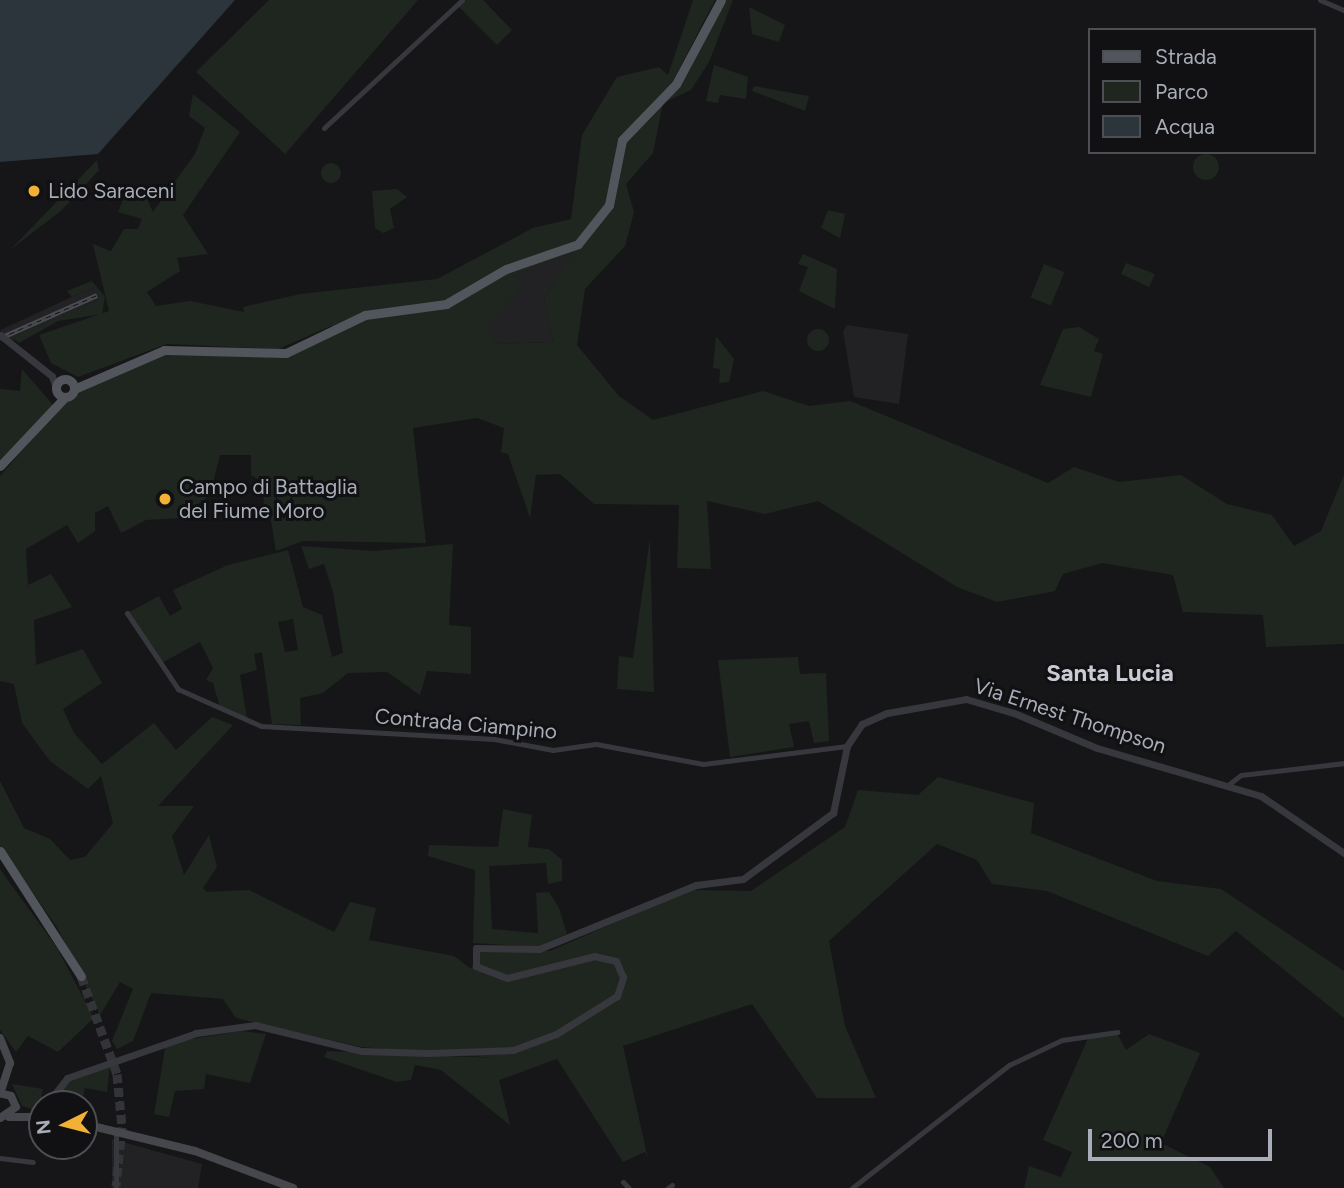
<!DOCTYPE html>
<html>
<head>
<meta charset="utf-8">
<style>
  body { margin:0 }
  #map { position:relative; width:1344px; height:1188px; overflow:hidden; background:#161618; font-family:Figtree,sans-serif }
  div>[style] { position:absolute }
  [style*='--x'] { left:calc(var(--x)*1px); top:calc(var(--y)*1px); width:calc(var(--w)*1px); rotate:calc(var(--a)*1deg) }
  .built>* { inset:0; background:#222225; transform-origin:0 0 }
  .green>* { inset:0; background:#1e261f; transform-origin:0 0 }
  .round { border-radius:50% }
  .water>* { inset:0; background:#2c353c }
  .primary-tunnel>* { height:9px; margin-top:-4.5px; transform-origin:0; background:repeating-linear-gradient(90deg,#333438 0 9px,transparent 0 13.5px) }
  .minor>* { height:5px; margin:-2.5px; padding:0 2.5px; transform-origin:2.5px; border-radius:2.5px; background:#37383d }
  .tertiary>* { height:7px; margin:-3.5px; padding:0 3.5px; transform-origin:3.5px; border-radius:3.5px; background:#37383d }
  .secondary>* { height:8px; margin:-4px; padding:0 4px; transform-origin:4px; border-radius:4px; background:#45474d }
  .primary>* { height:9px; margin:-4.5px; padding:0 4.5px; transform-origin:4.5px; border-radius:4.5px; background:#53555c }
  .primary>.ring { margin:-4.5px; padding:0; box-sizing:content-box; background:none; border:9px solid #53555c; border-radius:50% }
  .rail>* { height:4.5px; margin-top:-2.25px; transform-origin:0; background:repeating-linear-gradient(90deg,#111113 0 5px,#4a4c52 0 10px); box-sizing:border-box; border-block:2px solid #4a4c52 }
  .tertiary-bridge>* { height:7px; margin:-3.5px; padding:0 3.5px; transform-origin:3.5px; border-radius:3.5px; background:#37383d }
  .dots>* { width:19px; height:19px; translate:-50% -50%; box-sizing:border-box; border:4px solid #111113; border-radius:50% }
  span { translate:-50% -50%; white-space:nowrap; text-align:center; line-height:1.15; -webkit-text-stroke:6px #111113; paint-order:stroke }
  .poi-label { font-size:21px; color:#a8adb8 }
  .left { translate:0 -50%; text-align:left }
  .street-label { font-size:21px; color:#a8adb8 }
  .quarter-label { font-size:24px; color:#c9ccd4; font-weight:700 }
  .legend { position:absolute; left:1088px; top:28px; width:228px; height:126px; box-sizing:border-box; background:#111113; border:2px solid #4d4f55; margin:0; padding:9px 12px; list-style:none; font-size:21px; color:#a8adb8 }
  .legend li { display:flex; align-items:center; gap:14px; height:35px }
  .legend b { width:35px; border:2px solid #4d4f55 }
  .north { position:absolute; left:28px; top:1090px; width:70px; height:70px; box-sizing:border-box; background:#111113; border:2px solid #4d4f55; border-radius:50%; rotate:264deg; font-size:19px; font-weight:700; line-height:28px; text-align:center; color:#a8adb8 }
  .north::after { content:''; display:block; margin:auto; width:24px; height:32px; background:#f2b134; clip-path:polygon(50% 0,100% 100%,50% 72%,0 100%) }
  .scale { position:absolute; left:1088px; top:1129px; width:184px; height:32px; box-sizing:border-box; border:4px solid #a8adb8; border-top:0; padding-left:9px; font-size:21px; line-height:24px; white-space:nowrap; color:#a8adb8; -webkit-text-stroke:5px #111113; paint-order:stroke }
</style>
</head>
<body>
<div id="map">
  <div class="built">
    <div style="clip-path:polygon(575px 251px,544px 299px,553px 342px,497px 344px,487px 330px,511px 276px)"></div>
    <div style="left:93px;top:287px;width:14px;height:102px;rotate:65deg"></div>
    <div style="clip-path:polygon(847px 325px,908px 334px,899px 404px,854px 397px,843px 331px)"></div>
    <div style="clip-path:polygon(112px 1139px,202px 1164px,198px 1188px,112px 1188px)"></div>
  </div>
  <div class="green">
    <div style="clip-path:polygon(269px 0,418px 0,285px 154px,196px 72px)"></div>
    <div style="clip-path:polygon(466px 0,483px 0,512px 30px,497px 45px,459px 7px)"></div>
    <div style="clip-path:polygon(evenodd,693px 0,715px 0,664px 98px,690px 69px,725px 0,733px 0,709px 62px,691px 90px,663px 103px,653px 153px,626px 184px,634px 212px,625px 246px,585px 289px,577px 345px,619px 396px,653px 420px,763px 391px,809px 406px,850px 401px,1048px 483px,1074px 467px,1119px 482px,1181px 475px,1227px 504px,1272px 515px,1294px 546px,1321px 531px,1344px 475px,1344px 644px,1266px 647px,1263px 615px,1183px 612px,1173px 575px,1102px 563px,1063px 574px,1055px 591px,997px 602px,957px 587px,818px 501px,765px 514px,707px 501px,711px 569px,677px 568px,679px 505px,594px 504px,560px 474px,536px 475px,530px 518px,508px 454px,501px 452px,504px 428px,477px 418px,413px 428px,426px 543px,303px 541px,276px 551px,270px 515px,264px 515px,263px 482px,251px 475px,251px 455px,220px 455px,210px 495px,180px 518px,146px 520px,121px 533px,108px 506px,95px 513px,95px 531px,78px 543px,67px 525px,26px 549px,28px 585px,51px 574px,72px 607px,34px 620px,36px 665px,83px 649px,102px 683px,63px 709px,74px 733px,102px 764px,154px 723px,176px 750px,212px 717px,233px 725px,158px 806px,194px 806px,172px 836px,184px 875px,209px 835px,217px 867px,203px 888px,207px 892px,249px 890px,334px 932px,350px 902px,376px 908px,369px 940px,454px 956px,471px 969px,480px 949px,550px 951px,690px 890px,751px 891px,845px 827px,858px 790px,918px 795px,938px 777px,1034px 803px,1031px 833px,1157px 881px,1221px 889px,1344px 971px,1344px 1018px,1236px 931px,1208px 956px,1047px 891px,992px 884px,977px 860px,937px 844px,829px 941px,845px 1026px,876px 1098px,817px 1098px,752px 1004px,623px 1046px,648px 1159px,645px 1152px,623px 1162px,557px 1059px,499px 1080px,510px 1125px,441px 1070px,415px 1065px,411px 1080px,397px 1082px,324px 1057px,327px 1051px,497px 1058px,361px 1047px,236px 1018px,223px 999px,151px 993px,133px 1041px,117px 1049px,112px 1041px,133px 989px,120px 982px,100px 1015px,58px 929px,0 845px,0 781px,24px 828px,50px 839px,70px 860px,85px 857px,113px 823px,101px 776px,88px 789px,50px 761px,22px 723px,14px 684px,0 681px,0 476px,75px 391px,158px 355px,285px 357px,338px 330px,331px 326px,278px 349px,167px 344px,78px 377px,51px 363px,39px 335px,109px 311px,93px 244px,111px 251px,124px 229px,138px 229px,142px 219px,118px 212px,128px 187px,142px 188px,153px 212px,195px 154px,205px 128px,189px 116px,193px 94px,240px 132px,183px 215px,208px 254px,177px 258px,180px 271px,147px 292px,156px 306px,190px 301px,244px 312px,243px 307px,300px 294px,437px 279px,533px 228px,571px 219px,582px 135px,617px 77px,659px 67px,668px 75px,693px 0,574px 252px,544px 299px,553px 342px,497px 344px,487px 329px,523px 284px,512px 276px,574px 252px)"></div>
    <div style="clip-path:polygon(749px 7px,785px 25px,779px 42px,752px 34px)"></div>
    <div style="clip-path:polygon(714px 65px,748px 77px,746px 99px,720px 95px,718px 103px,706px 101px)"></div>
    <div style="clip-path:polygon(754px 86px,809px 96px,805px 111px,752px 91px)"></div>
    <div class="round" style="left:1193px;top:154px;width:26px;height:26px"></div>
    <div style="clip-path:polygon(97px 160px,99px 170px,62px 210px,10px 250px)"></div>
    <div class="round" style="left:321px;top:163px;width:20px;height:20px"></div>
    <div style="clip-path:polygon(397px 189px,407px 197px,390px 209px,394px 228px,383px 233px,375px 228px,372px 191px)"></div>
    <div style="clip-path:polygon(828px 210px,845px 214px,840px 238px,821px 228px)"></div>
    <div style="clip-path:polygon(803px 254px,837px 269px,835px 309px,799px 291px,808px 267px,798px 264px)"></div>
    <div style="clip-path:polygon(1126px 263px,1155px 274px,1149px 287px,1121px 274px)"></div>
    <div style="left:1044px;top:264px;width:22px;height:36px;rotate:22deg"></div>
    <div style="clip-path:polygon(92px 281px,105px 297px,102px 314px,58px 321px,19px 343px,12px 338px,99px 300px,93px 287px,72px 297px,67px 291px)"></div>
    <div style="clip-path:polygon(1079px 327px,1099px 339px,1094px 351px,1103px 354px,1091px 397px,1040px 385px,1063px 329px)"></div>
    <div class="round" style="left:807px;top:329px;width:22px;height:22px"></div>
    <div style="clip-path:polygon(716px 336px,734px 359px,729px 382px,719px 383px,720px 369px,713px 368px)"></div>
    <div style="clip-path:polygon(22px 369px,53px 405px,0 463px,0 389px,20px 391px)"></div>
    <div style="clip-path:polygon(650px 538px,654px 692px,617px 689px,619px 656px,633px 658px)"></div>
    <div style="clip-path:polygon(evenodd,453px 544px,449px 625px,471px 627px,471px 674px,427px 671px,420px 695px,387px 672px,348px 673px,323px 693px,300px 698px,301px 725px,272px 724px,262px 652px,254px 654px,257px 670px,240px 675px,247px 719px,220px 708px,213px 683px,206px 680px,213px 668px,200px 642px,160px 664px,129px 612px,159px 596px,170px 616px,182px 609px,173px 590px,228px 565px,288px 550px,303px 607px,322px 615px,332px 657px,343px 653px,333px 592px,324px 564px,309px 569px,301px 546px,374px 551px,453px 544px,293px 619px,298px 650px,285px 652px,278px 622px,293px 619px)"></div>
    <div style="clip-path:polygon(798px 657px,800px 674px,826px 673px,829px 741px,814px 743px,809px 721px,789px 724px,794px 747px,730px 757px,718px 660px)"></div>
    <div style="clip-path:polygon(503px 809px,532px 815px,528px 847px,549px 849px,562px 860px,562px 881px,548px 884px,546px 863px,489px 866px,492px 929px,538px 933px,536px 893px,549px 892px,559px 908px,567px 934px,537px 947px,473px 943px,475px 870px,428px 856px,429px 845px,498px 847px)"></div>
    <div style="clip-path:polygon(0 869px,57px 948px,94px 1018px,58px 1052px,28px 1036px,16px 1052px,0 1030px)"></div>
    <div style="clip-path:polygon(242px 1031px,266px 1034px,250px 1083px,206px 1074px,204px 1089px,175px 1091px,169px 1117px,154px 1114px,166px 1043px)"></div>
    <div style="clip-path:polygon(1149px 1034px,1200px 1053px,1161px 1143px,1210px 1167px,1224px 1188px,1024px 1188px,1029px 1166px,1061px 1177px,1072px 1152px,1043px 1140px,1089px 1036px,1118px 1035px,1126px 1050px)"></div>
    <div style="clip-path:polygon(110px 1065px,107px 1092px,85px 1088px,81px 1104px,51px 1104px,67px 1081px)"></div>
    <div style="clip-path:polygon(12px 1084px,43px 1089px,38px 1111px,22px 1106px)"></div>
  </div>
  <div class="water">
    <div style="clip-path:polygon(0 0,235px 0,98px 154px,0 162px)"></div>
  </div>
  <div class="primary-tunnel">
    <div style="--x:81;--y:976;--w:104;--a:69.8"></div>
    <div style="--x:117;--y:1074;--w:53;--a:84.6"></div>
    <div style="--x:122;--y:1127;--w:59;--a:95.8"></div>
  </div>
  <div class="minor">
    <div style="--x:1320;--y:0;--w:26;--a:23"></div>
    <div style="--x:324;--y:128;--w:188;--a:-42.8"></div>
    <div style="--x:127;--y:613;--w:92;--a:56.1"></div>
    <div style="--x:178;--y:689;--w:91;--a:24"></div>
    <div style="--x:261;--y:726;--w:233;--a:3.2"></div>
    <div style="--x:494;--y:739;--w:60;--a:10.6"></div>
    <div style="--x:553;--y:750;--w:43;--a:-7.9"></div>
    <div style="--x:596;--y:744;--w:109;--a:10.6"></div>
    <div style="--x:703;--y:764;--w:145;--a:-7.1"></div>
    <div style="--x:1228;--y:785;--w:16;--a:-38"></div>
    <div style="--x:1241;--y:775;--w:104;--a:-6.6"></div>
    <div style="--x:0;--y:1158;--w:33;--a:7"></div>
    <div style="--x:623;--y:1182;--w:8;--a:45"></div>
    <div style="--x:116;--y:1188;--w:56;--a:-90"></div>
    <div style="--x:668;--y:1188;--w:5;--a:-37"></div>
    <div style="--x:852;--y:1188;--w:199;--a:-38.1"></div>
    <div style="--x:1009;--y:1065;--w:59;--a:-25.3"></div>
    <div style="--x:1062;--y:1040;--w:56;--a:-8.3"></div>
  </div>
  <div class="tertiary">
    <div style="--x:52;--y:376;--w:13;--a:72"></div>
    <div style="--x:47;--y:1104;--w:33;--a:-52"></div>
    <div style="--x:67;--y:1078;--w:137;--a:-19.2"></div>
    <div style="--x:196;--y:1033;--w:60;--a:-7.7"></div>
    <div style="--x:255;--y:1025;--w:110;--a:13.7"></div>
    <div style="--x:362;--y:1051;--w:66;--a:1.7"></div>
    <div style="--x:428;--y:1053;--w:85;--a:-2"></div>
    <div style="--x:513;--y:1050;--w:46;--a:-20.4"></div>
    <div style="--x:556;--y:1034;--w:72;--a:-31.9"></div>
    <div style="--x:617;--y:996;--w:20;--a:-72"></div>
    <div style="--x:623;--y:977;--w:17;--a:-114"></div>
    <div style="--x:616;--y:961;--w:22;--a:-167"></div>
    <div style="--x:595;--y:956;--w:91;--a:166"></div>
    <div style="--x:507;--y:978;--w:33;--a:-159"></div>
    <div style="--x:476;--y:966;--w:18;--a:-90"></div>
    <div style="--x:476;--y:948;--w:63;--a:0.9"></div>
    <div style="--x:539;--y:949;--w:170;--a:-22.2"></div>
    <div style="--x:696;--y:885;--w:47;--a:-7.3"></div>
    <div style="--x:743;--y:879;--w:112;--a:-36.3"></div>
    <div style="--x:833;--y:813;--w:68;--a:-78.2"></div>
    <div style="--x:847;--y:746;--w:27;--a:-56"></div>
    <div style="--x:862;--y:724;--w:27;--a:-24"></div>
    <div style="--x:887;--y:713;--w:80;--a:-10"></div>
    <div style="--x:966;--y:699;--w:50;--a:16.3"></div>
    <div style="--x:1014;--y:713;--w:90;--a:22.9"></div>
    <div style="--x:1097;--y:748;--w:171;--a:16.3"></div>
    <div style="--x:1261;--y:796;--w:101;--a:34.5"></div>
  </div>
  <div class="secondary">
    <div style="--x:0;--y:1038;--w:27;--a:68"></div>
    <div style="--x:10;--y:1063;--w:32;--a:108"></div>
    <div style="--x:0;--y:1093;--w:11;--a:15"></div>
    <div style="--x:11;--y:1096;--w:12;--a:66"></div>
    <div style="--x:16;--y:1107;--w:19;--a:145"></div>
    <div style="--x:9;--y:1117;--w:33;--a:0"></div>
    <div style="--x:84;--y:1124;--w:114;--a:13.7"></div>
    <div style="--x:195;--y:1151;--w:105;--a:20.7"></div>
  </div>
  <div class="primary">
    <div class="ring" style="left:56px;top:379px;width:9px;height:9px"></div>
    <div style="--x:74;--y:389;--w:98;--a:-23.4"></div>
    <div style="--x:164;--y:350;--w:122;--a:1.4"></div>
    <div style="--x:286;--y:353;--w:88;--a:-25.7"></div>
    <div style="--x:365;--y:315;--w:82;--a:-7.7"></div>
    <div style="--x:446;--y:304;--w:69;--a:-30.3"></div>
    <div style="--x:506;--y:269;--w:76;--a:-19.1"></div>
    <div style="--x:578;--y:244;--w:50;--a:-51.5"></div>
    <div style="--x:609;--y:205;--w:66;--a:-78.7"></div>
    <div style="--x:622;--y:140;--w:78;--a:-46"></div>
    <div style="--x:676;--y:84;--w:95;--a:-61.8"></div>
    <div style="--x:0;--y:466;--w:95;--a:-46.7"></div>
    <div style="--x:0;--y:851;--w:149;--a:57.1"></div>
  </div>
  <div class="rail">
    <div style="--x:0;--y:338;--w:106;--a:-23.9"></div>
  </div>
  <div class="tertiary-bridge">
    <div style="--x:0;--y:335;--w:66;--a:38.3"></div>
  </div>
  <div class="dots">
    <div style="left:34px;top:191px;background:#f2b134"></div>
    <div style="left:165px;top:499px;background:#f2b134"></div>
  </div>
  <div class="poi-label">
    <span class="left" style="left:48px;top:191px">Lido Saraceni</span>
    <span class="left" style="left:179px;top:499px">Campo di Battaglia<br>del Fiume Moro</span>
  </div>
  <div class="street-label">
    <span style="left:1070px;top:716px;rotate:18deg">Via Ernest Thompson</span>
    <span style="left:466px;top:724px;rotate:5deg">Contrada Ciampino</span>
  </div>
  <div class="quarter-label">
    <span style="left:1110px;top:673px">Santa Lucia</span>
  </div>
  <ul class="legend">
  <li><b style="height:9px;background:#53555c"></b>Strada</li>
  <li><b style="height:19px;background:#1e261f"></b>Parco</li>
  <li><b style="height:19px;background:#2c353c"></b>Acqua</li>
  </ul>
  <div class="north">N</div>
  <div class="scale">200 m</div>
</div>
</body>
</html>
